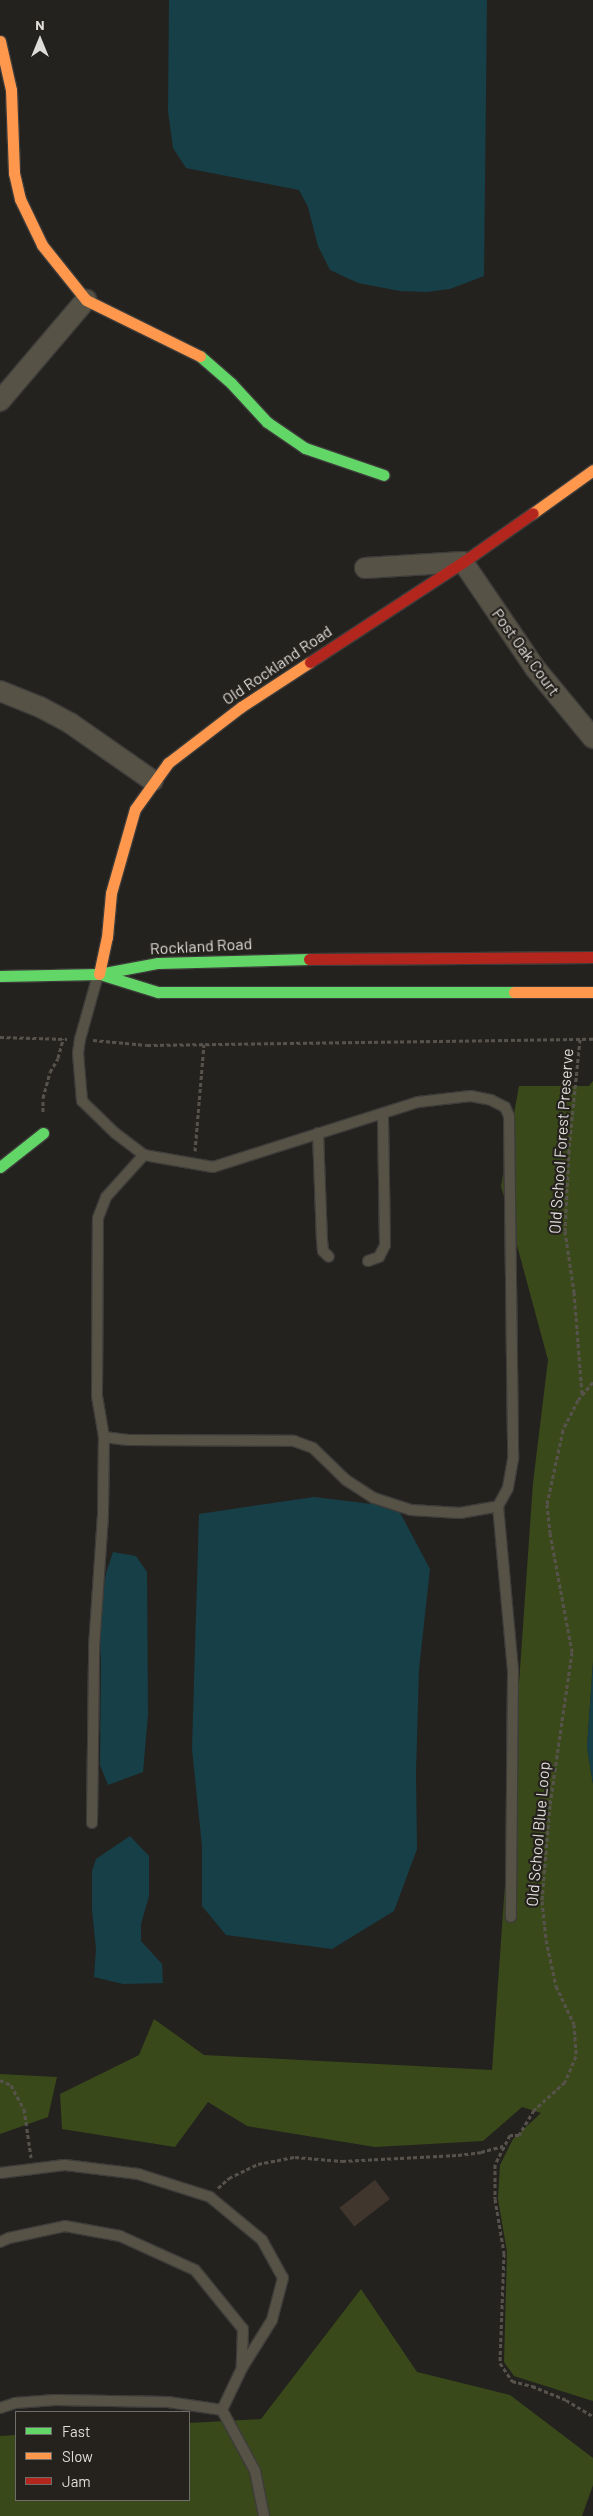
<!DOCTYPE html>
<html>
<head>
<meta charset="utf-8">
<style>
  body { margin:0 }
  #map { position:relative; width:593px; height:2516px; overflow:hidden; background:#24221f; font-family:Barlow,sans-serif }
  div>[style] { position:absolute }
  [style*='--x'] { left:calc(var(--x)*1px); top:calc(var(--y)*1px); width:calc(var(--w)*1px); rotate:calc(var(--a)*1deg) }
  .green>* { inset:0; background:#3a491a }
  .water>* { inset:0; background:#173f47 }
  .building>* { inset:0; background:#41362e; transform-origin:0 0 }
  .path>* { height:3px; margin-top:-1.5px; transform-origin:0; background:repeating-linear-gradient(90deg,#57534c 0 4px,transparent 0 6.5px) }
  .roads { filter:drop-shadow(1px 0 #3d3c3a) drop-shadow(-1px 0 #3d3c3a) drop-shadow(0 1px #3d3c3a) drop-shadow(0 -1px #3d3c3a) }
  .lane>* { height:10px; margin:-5px; padding:0 5px; transform-origin:5px; border-radius:5px; background:#565246 }
  .street>* { height:20px; margin:-10px; padding:0 10px; transform-origin:10px; border-radius:10px; background:#565246 }
  .fast>* { height:11px; margin:-5.5px; padding:0 5.5px; transform-origin:5.5px; border-radius:5.5px; background:#63d668 }
  .slow>* { height:11px; margin:-5.5px; padding:0 5.5px; transform-origin:5.5px; border-radius:5.5px; background:#ff974d }
  .jam>* { height:11px; margin:-5.5px; padding:0 5.5px; transform-origin:5.5px; border-radius:5.5px; background:#b3261e }
  span { translate:-50% -50%; white-space:nowrap; text-align:center; line-height:1.15; -webkit-text-stroke:4.5px #25221e; paint-order:stroke }
  .street-label { font-size:16px; color:#dfddda }
  .legend { position:absolute; left:15px; top:2411px; width:175px; height:90px; box-sizing:border-box; background:#25221e; border:1px solid #6f6d69; margin:0; padding:6px 9px; list-style:none; font-size:15px; color:#dfddda }
  .legend li { display:flex; align-items:center; gap:10px; height:25px }
  .legend b { width:25px; border:1px solid #6f6d69 }
  .north { position:absolute; left:15px; top:15px; width:50px; height:50px; -webkit-text-stroke:4px #25221e; paint-order:stroke; rotate:0deg; font-size:14px; font-weight:700; line-height:20px; text-align:center; color:#dfddda }
  .north::after { content:''; display:block; margin:auto; width:18px; height:22px; background:#dfddda; clip-path:polygon(50% 0,100% 100%,50% 72%,0 100%) }
</style>
</head>
<body>
<div id="map">
  <div class="green">
    <div style="clip-path:polygon(593px 1081px,593px 1662px,587px 1747px,593px 1784px,593px 2401px,514px 2376px,504px 2362px,507px 2252px,498px 2199px,500px 2165px,513px 2139px,541px 2113px,522px 2107px,483px 2141px,375px 2147px,247px 2126px,208px 2102px,175px 2147px,62px 2129px,60px 2094px,139px 2055px,154px 2019px,204px 2055px,492px 2070px,533px 1483px,548px 1360px,501px 1186px,519px 1086px,589px 1086px)"></div>
    <div style="clip-path:polygon(0 2074px,57px 2077px,48px 2117px,0 2134px)"></div>
    <div style="clip-path:polygon(361px 2289px,417px 2372px,510px 2395px,593px 2458px,593px 2485px,582px 2516px,0 2516px,0 2436px,16px 2435px,16px 2500px,189px 2500px,189px 2423px,261px 2419px)"></div>
  </div>
  <div class="water">
    <div style="clip-path:polygon(169px 0,487px 0,484px 276px,450px 289px,427px 292px,400px 291px,358px 283px,330px 270px,318px 246px,308px 207px,299px 190px,186px 168px,173px 148px,168px 111px)"></div>
    <div style="clip-path:polygon(314px 1497px,397px 1507px,430px 1569px,419px 1669px,416px 1773px,417px 1849px,394px 1911px,332px 1949px,226px 1935px,202px 1906px,202px 1846px,192px 1749px,199px 1514px)"></div>
    <div style="clip-path:polygon(113px 1552px,136px 1556px,147px 1572px,148px 1714px,143px 1772px,108px 1785px,100px 1765px,101px 1662px,99px 1624px,106px 1573px)"></div>
    <div style="clip-path:polygon(593px 1662px,593px 1784px,587px 1747px)"></div>
    <div style="clip-path:polygon(130px 1836px,149px 1856px,149px 1896px,141px 1924px,141px 1941px,162px 1964px,163px 1983px,123px 1984px,94px 1977px,96px 1949px,92px 1910px,92px 1871px,96px 1859px)"></div>
  </div>
  <div class="building">
    <div style="left:375px;top:2180px;width:24px;height:45px;rotate:52deg"></div>
  </div>
  <div class="path">
    <div style="--x:0;--y:1037;--w:67;--a:1.7"></div>
    <div style="--x:580;--y:1039;--w:112;--a:95.7"></div>
    <div style="--x:569;--y:1150;--w:81;--a:92.8"></div>
    <div style="--x:565;--y:1231;--w:62;--a:81.6"></div>
    <div style="--x:574;--y:1292;--w:102;--a:85.5"></div>
    <div style="--x:93;--y:1040;--w:54;--a:5.3"></div>
    <div style="--x:147;--y:1045;--w:446;--a:-0.8"></div>
    <div style="--x:43;--y:1112;--w:14;--a:-90"></div>
    <div style="--x:43;--y:1098;--w:27;--a:-75"></div>
    <div style="--x:50;--y:1072;--w:16;--a:-60"></div>
    <div style="--x:58;--y:1058;--w:20;--a:-75"></div>
    <div style="--x:195;--y:1151;--w:107;--a:-85.2"></div>
    <div style="--x:593;--y:1382;--w:23;--a:130"></div>
    <div style="--x:578;--y:1400;--w:34;--a:117"></div>
    <div style="--x:563;--y:1430;--w:76;--a:102.2"></div>
    <div style="--x:547;--y:1504;--w:29;--a:84"></div>
    <div style="--x:550;--y:1533;--w:121;--a:79.5"></div>
    <div style="--x:572;--y:1652;--w:155;--a:98.2"></div>
    <div style="--x:550;--y:1805;--w:96;--a:94.8"></div>
    <div style="--x:542;--y:1901;--w:39;--a:84"></div>
    <div style="--x:546;--y:1940;--w:47;--a:77.7"></div>
    <div style="--x:556;--y:1986;--w:42;--a:64.7"></div>
    <div style="--x:574;--y:2024;--w:32;--a:86"></div>
    <div style="--x:576;--y:2056;--w:28;--a:113"></div>
    <div style="--x:565;--y:2082;--w:42;--a:137.9"></div>
    <div style="--x:534;--y:2110;--w:29;--a:121"></div>
    <div style="--x:519;--y:2135;--w:9;--a:180"></div>
    <div style="--x:510;--y:2135;--w:33;--a:117"></div>
    <div style="--x:495;--y:2164;--w:35;--a:90"></div>
    <div style="--x:495;--y:2199;--w:55;--a:80.5"></div>
    <div style="--x:504;--y:2253;--w:110;--a:92.1"></div>
    <div style="--x:500;--y:2363;--w:22;--a:56"></div>
    <div style="--x:512;--y:2381;--w:21;--a:14"></div>
    <div style="--x:532;--y:2386;--w:37;--a:22"></div>
    <div style="--x:566;--y:2400;--w:31;--a:31"></div>
    <div style="--x:0;--y:2080;--w:12;--a:24"></div>
    <div style="--x:11;--y:2085;--w:27;--a:62"></div>
    <div style="--x:24;--y:2109;--w:49;--a:81.7"></div>
    <div style="--x:218;--y:2188;--w:15;--a:-42"></div>
    <div style="--x:229;--y:2178;--w:32;--a:-26"></div>
    <div style="--x:258;--y:2164;--w:38;--a:-11"></div>
    <div style="--x:295;--y:2157;--w:47;--a:4.9"></div>
    <div style="--x:342;--y:2161;--w:116;--a:-3"></div>
    <div style="--x:458;--y:2155;--w:23;--a:-7"></div>
    <div style="--x:481;--y:2152;--w:23;--a:-15"></div>
  </div>
  <div class="roads">
    <div class="lane">
      <div style="--x:98;--y:975;--w:66;--a:105.7"></div>
      <div style="--x:80;--y:1039;--w:14;--a:98"></div>
      <div style="--x:78;--y:1053;--w:48;--a:85.2"></div>
      <div style="--x:82;--y:1101;--w:46;--a:44.1"></div>
      <div style="--x:115;--y:1133;--w:36;--a:37"></div>
      <div style="--x:144;--y:1155;--w:70;--a:9.9"></div>
      <div style="--x:213;--y:1167;--w:215;--a:-17.6"></div>
      <div style="--x:418;--y:1102;--w:53;--a:-6.5"></div>
      <div style="--x:471;--y:1096;--w:20;--a:11"></div>
      <div style="--x:491;--y:1100;--w:16;--a:27"></div>
      <div style="--x:505;--y:1107;--w:10;--a:66"></div>
      <div style="--x:509;--y:1116;--w:343;--a:89.3"></div>
      <div style="--x:513;--y:1459;--w:29;--a:100"></div>
      <div style="--x:508;--y:1488;--w:21;--a:119"></div>
      <div style="--x:498;--y:1506;--w:167;--a:84.8"></div>
      <div style="--x:513;--y:1672;--w:245;--a:90.5"></div>
      <div style="--x:318;--y:1133;--w:107;--a:87.9"></div>
      <div style="--x:322;--y:1240;--w:11;--a:85"></div>
      <div style="--x:323;--y:1251;--w:8;--a:45"></div>
      <div style="--x:368;--y:1261;--w:12;--a:-20"></div>
      <div style="--x:379;--y:1257;--w:13;--a:-63"></div>
      <div style="--x:385;--y:1245;--w:132;--a:-90.9"></div>
      <div style="--x:104;--y:1437;--w:24;--a:7"></div>
      <div style="--x:128;--y:1440;--w:166;--a:0.3"></div>
      <div style="--x:294;--y:1441;--w:20;--a:20"></div>
      <div style="--x:313;--y:1448;--w:46;--a:44.1"></div>
      <div style="--x:346;--y:1480;--w:33;--a:33"></div>
      <div style="--x:374;--y:1498;--w:39;--a:18"></div>
      <div style="--x:411;--y:1510;--w:49;--a:3.5"></div>
      <div style="--x:460;--y:1513;--w:39;--a:-10"></div>
      <div style="--x:92;--y:1823;--w:176;--a:-89.3"></div>
      <div style="--x:94;--y:1647;--w:133;--a:-86.1"></div>
      <div style="--x:103;--y:1514;--w:77;--a:-89.3"></div>
      <div style="--x:104;--y:1437;--w:42;--a:-99.7"></div>
      <div style="--x:97;--y:1396;--w:178;--a:-89.7"></div>
      <div style="--x:98;--y:1218;--w:22;--a:-69"></div>
      <div style="--x:106;--y:1197;--w:57;--a:-47.9"></div>
      <div style="--x:0;--y:2173;--w:65;--a:-7"></div>
      <div style="--x:65;--y:2165;--w:74;--a:7"></div>
      <div style="--x:138;--y:2174;--w:76;--a:17.7"></div>
      <div style="--x:210;--y:2197;--w:67;--a:39.6"></div>
      <div style="--x:262;--y:2240;--w:43;--a:61.1"></div>
      <div style="--x:283;--y:2278;--w:43;--a:104.7"></div>
      <div style="--x:272;--y:2320;--w:57;--a:122"></div>
      <div style="--x:242;--y:2368;--w:47;--a:115.5"></div>
      <div style="--x:0;--y:2242;--w:10;--a:-24"></div>
      <div style="--x:9;--y:2238;--w:57;--a:-12.1"></div>
      <div style="--x:65;--y:2226;--w:56;--a:10.3"></div>
      <div style="--x:120;--y:2236;--w:82;--a:24.4"></div>
      <div style="--x:195;--y:2270;--w:76;--a:50.9"></div>
      <div style="--x:243;--y:2329;--w:37;--a:92"></div>
      <div style="--x:0;--y:2408;--w:16;--a:-18"></div>
      <div style="--x:15;--y:2403;--w:40;--a:-4.3"></div>
      <div style="--x:55;--y:2400;--w:113;--a:1"></div>
      <div style="--x:168;--y:2402;--w:55;--a:8.4"></div>
      <div style="--x:222;--y:2410;--w:69;--a:61.6"></div>
      <div style="--x:255;--y:2471;--w:46;--a:78.7"></div>
    </div>
    <div class="street">
      <div style="--x:0;--y:401;--w:133;--a:-49.6"></div>
      <div style="--x:365;--y:568;--w:98;--a:-3.5"></div>
      <div style="--x:463;--y:562;--w:128;--a:55.8"></div>
      <div style="--x:535;--y:668;--w:91;--a:50.4"></div>
      <div style="--x:0;--y:691;--w:43;--a:21.8"></div>
      <div style="--x:40;--y:707;--w:34;--a:28"></div>
      <div style="--x:70;--y:723;--w:101;--a:34.9"></div>
    </div>
    <div class="fast">
      <div style="--x:200;--y:356;--w:41;--a:41.1"></div>
      <div style="--x:231;--y:383;--w:53;--a:47.3"></div>
      <div style="--x:267;--y:422;--w:46;--a:34.4"></div>
      <div style="--x:305;--y:448;--w:83;--a:18.9"></div>
      <div style="--x:103;--y:975;--w:58;--a:17.2"></div>
      <div style="--x:158;--y:992;--w:356;--a:0"></div>
      <div style="--x:0;--y:976;--w:99;--a:-1.2"></div>
      <div style="--x:99;--y:974;--w:60;--a:-10.6"></div>
      <div style="--x:158;--y:963;--w:151;--a:-1.5"></div>
      <div style="--x:0;--y:1167;--w:55;--a:-38.3"></div>
    </div>
    <div class="slow">
      <div style="--x:0;--y:41;--w:50;--a:77.3"></div>
      <div style="--x:11;--y:90;--w:83;--a:87.9"></div>
      <div style="--x:14;--y:173;--w:27;--a:77"></div>
      <div style="--x:20;--y:199;--w:51;--a:64.4"></div>
      <div style="--x:42;--y:245;--w:70;--a:51.3"></div>
      <div style="--x:86;--y:300;--w:127;--a:26.2"></div>
      <div style="--x:533;--y:513;--w:74;--a:-35.6"></div>
      <div style="--x:99;--y:974;--w:38;--a:-78"></div>
      <div style="--x:107;--y:937;--w:44;--a:-84.8"></div>
      <div style="--x:111;--y:893;--w:87;--a:-74.1"></div>
      <div style="--x:135;--y:809;--w:57;--a:-54.3"></div>
      <div style="--x:168;--y:763;--w:92;--a:-37.5"></div>
      <div style="--x:241;--y:707;--w:82;--a:-33.1"></div>
      <div style="--x:514;--y:992;--w:79;--a:0"></div>
    </div>
    <div class="jam">
      <div style="--x:310;--y:662;--w:183;--a:-33.2"></div>
      <div style="--x:463;--y:562;--w:85;--a:-35"></div>
      <div style="--x:309;--y:959;--w:284;--a:-0.4"></div>
    </div>
  </div>
  <div class="street-label">
    <span style="left:526px;top:652px;rotate:54deg">Post Oak Court</span>
    <span style="left:277px;top:665px;rotate:-34deg">Old Rockland Road</span>
    <span style="left:201px;top:946px;rotate:-3deg">Rockland Road</span>
    <span style="left:561px;top:1141px;rotate:-86deg">Old School Forest Preserve</span>
    <span style="left:538px;top:1834px;rotate:-85deg">Old School Blue Loop</span>
  </div>
  <ul class="legend">
  <li><b style="height:6px;background:#63d668"></b>Fast</li>
  <li><b style="height:6px;background:#ff974d"></b>Slow</li>
  <li><b style="height:6px;background:#b3261e"></b>Jam</li>
  </ul>
  <div class="north">N</div>
</div>
</body>
</html>
